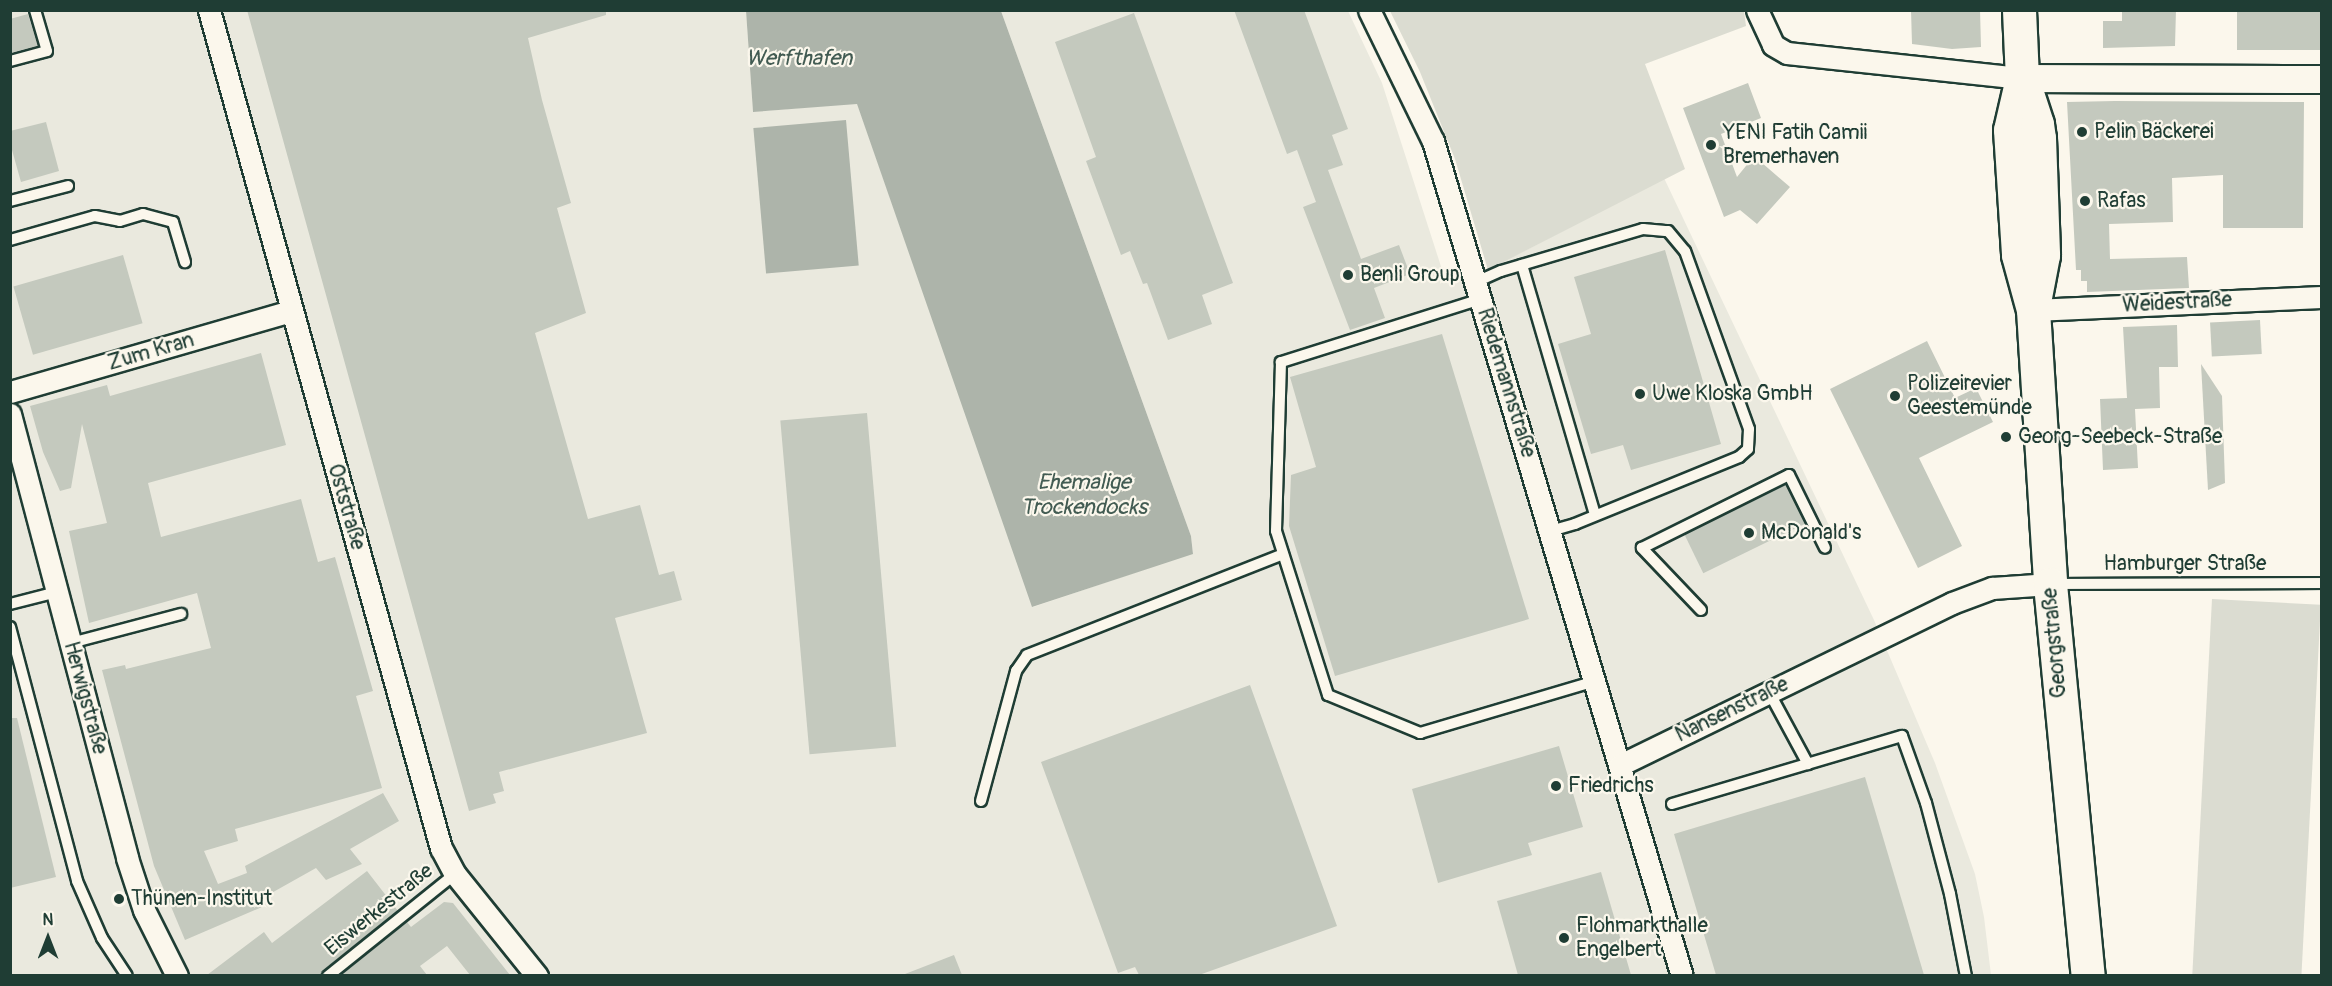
<!DOCTYPE html>
<html>
<head>
<meta charset="utf-8">
<style>
  body { margin:0 }
  #map { position:relative; width:2332px; height:986px; overflow:hidden; background:#fbf7ec; font-family:Pangolin,sans-serif }
  div>[style] { position:absolute }
  [style*='--x'] { left:calc(var(--x)*1px); top:calc(var(--y)*1px); width:calc(var(--w)*1px); rotate:calc(var(--a)*1deg) }
  .built>* { inset:0; background:#eae9de }
  .green>* { inset:0; background:#dbdcd1; transform-origin:0 0 }
  .water>* { inset:0; background:#adb4aa; transform-origin:0 0 }
  .building>* { inset:0; background:#c4c9be; transform-origin:0 0 }
  .roads { filter:drop-shadow(2px 0 #1f3d34) drop-shadow(-2px 0 #1f3d34) drop-shadow(0 2px #1f3d34) drop-shadow(0 -2px #1f3d34) }
  .service>* { height:10px; margin:-5px; padding:0 5px; transform-origin:5px; border-radius:5px; background:#fbf7ec }
  .minor>* { height:21px; margin:-10.5px; padding:0 10.5px; transform-origin:10.5px; border-radius:10.5px; background:#fbf7ec }
  .tertiary>* { height:27px; margin:-13.5px; padding:0 13.5px; transform-origin:13.5px; border-radius:13.5px; background:#fbf7ec }
  .primary>* { height:33px; margin:-16.5px; padding:0 16.5px; transform-origin:16.5px; border-radius:16.5px; background:#fbf7ec }
  .dots>* { width:16px; height:16px; translate:-50% -50%; box-sizing:border-box; border:3px solid #fbf7ec; border-radius:50% }
  span { translate:-50% -50%; white-space:nowrap; text-align:center; line-height:1.15; -webkit-text-stroke:4.5px #fbf7ec; paint-order:stroke }
  .poi-label { font-size:21px; color:#1f3d34 }
  .left { translate:0 -50%; text-align:left }
  .street-label { font-size:21px; color:#1f3d34 }
  .water-label { font-size:22px; color:#425b52; font-style:italic }
  .frame { position:absolute; inset:0; border:12px solid #1f3d34; pointer-events:none }
  .north { position:absolute; left:18px; top:908px; width:60px; height:60px; -webkit-text-stroke:4px #fbf7ec; paint-order:stroke; rotate:0deg; font-size:16px; font-weight:700; line-height:24px; text-align:center; color:#1f3d34 }
  .north::after { content:''; display:block; margin:auto; width:21px; height:27px; background:#1f3d34; clip-path:polygon(50% 0,100% 100%,50% 72%,0 100%) }
</style>
</head>
<body>
<div id="map">
  <div class="built">
    <div style="clip-path:polygon(10px 11px,746px 11px,753px 112px,857px 103px,1033px 607px,1193px 553px,1191px 536px,1001px 11px,1348px 11px,1382px 83px,1446px 282px,1488px 270px,1664px 178px,1874px 620px,1935px 763px,1975px 874px,1984px 917px,1991px 975px,11px 975px)"></div>
  </div>
  <div class="green">
    <div style="clip-path:polygon(1744px 11px,1746px 26px,1645px 64px,1685px 169px,1488px 270px,1455px 159px,1420px 72px,1390px 11px)"></div>
    <div style="left:2212px;top:599px;width:109px;height:376px;rotate:3deg"></div>
  </div>
  <div class="water">
    <div style="clip-path:polygon(746px 11px,1001px 11px,1191px 536px,1193px 554px,1032px 607px,857px 104px,753px 112px)"></div>
    <div style="left:846px;top:120px;width:146px;height:93px;rotate:85deg"></div>
  </div>
  <div class="building">
    <div style="clip-path:polygon(247px 10px,606px 10px,606px 15px,528px 38px,542px 100px,571px 203px,557px 208px,586px 313px,535px 333px,588px 519px,640px 505px,659px 575px,674px 571px,682px 600px,615px 618px,647px 733px,499px 772px,504px 791px,493px 794px,496px 803px,469px 811px)"></div>
    <div style="clip-path:polygon(1234px 10px,1304px 10px,1348px 129px,1332px 135px,1343px 165px,1328px 170px,1361px 259px,1399px 245px,1410px 274px,1374px 288px,1385px 318px,1350px 330px,1303px 207px,1316px 202px,1297px 150px,1287px 154px)"></div>
    <div style="clip-path:polygon(1911px 10px,1980px 10px,1981px 47px,1952px 49px,1912px 44px)"></div>
    <div style="clip-path:polygon(2122px 10px,2176px 10px,2175px 46px,2103px 48px,2103px 21px,2122px 21px)"></div>
    <div style="left:2237px;top:10px;width:85px;height:40px"></div>
    <div style="clip-path:polygon(1134px 13px,1233px 283px,1202px 295px,1212px 324px,1168px 340px,1147px 283px,1143px 284px,1130px 251px,1121px 255px,1086px 161px,1096px 157px,1055px 42px)"></div>
    <div style="clip-path:polygon(28px 14px,38px 46px,10px 53px,10px 19px)"></div>
    <div style="clip-path:polygon(1748px 83px,1761px 118px,1721px 134px,1737px 177px,1754px 156px,1790px 187px,1757px 224px,1740px 210px,1724px 217px,1683px 108px)"></div>
    <div style="clip-path:polygon(2115px 101px,2304px 102px,2303px 228px,2223px 228px,2223px 175px,2172px 178px,2173px 222px,2109px 224px,2110px 259px,2187px 257px,2189px 288px,2087px 292px,2087px 281px,2081px 281px,2081px 270px,2076px 270px,2067px 102px)"></div>
    <div style="clip-path:polygon(46px 122px,59px 171px,21px 182px,10px 143px,10px 131px)"></div>
    <div style="clip-path:polygon(1665px 250px,1721px 444px,1631px 470px,1623px 445px,1591px 454px,1558px 344px,1591px 334px,1574px 277px)"></div>
    <div style="left:123px;top:255px;width:71px;height:114px;rotate:74deg"></div>
    <div style="left:2260px;top:320px;width:34px;height:50px;rotate:87deg"></div>
    <div style="clip-path:polygon(2177px 325px,2178px 367px,2159px 367px,2160px 408px,2135px 409px,2138px 468px,2103px 470px,2100px 399px,2127px 398px,2123px 327px)"></div>
    <div style="clip-path:polygon(1442px 334px,1529px 619px,1335px 676px,1289px 526px,1291px 475px,1316px 467px,1290px 377px)"></div>
    <div style="clip-path:polygon(1927px 341px,1955px 398px,1976px 388px,1993px 422px,1919px 458px,1962px 546px,1918px 568px,1830px 389px)"></div>
    <div style="clip-path:polygon(261px 353px,286px 445px,148px 483px,161px 537px,301px 499px,318px 562px,335px 557px,373px 691px,356px 696px,382px 788px,235px 829px,238px 841px,204px 851px,218px 884px,247px 873px,245px 866px,383px 793px,399px 821px,350px 849px,362px 864px,326px 880px,316px 868px,259px 900px,262px 907px,185px 940px,154px 866px,102px 670px,125px 665px,126px 669px,211px 648px,197px 593px,89px 623px,69px 531px,107px 523px,82px 424px,71px 488px,60px 491px,43px 452px,30px 406px,107px 385px,110px 396px)"></div>
    <div style="clip-path:polygon(2201px 364px,2222px 396px,2225px 483px,2208px 490px)"></div>
    <div style="left:867px;top:413px;width:335px;height:87px;rotate:85deg"></div>
    <div style="left:1786px;top:485px;width:43px;height:113px;rotate:64deg"></div>
    <div style="clip-path:polygon(1250px 685px,1337px 926px,1199px 975px,1139px 975px,1135px 967px,1118px 973px,1041px 762px)"></div>
    <div style="clip-path:polygon(10px 718px,17px 718px,56px 877px,10px 888px)"></div>
    <div style="clip-path:polygon(1559px 746px,1583px 827px,1528px 843px,1532px 855px,1438px 883px,1412px 789px)"></div>
    <div style="clip-path:polygon(1865px 777px,1924px 975px,1716px 975px,1674px 834px)"></div>
    <div style="clip-path:polygon(367px 871px,398px 911px,323px 970px,321px 975px,207px 975px,264px 932px,272px 943px)"></div>
    <div style="clip-path:polygon(1601px 872px,1631px 975px,1518px 975px,1497px 901px)"></div>
    <div style="clip-path:polygon(444px 902px,453px 903px,510px 975px,470px 975px,447px 946px,420px 966px,427px 975px,341px 975px,407px 922px,411px 927px)"></div>
    <div style="clip-path:polygon(954px 955px,962px 975px,905px 975px,905px 974px)"></div>
  </div>
  <div class="roads">
    <div class="service">
      <div style="--x:10;--y:61;--w:38;--a:-15"></div>
      <div style="--x:47;--y:51;--w:43;--a:-106.3"></div>
      <div style="--x:10;--y:201;--w:60;--a:-14.5"></div>
      <div style="--x:10;--y:240;--w:88;--a:-15.8"></div>
      <div style="--x:95;--y:216;--w:25;--a:11"></div>
      <div style="--x:120;--y:221;--w:24;--a:-17"></div>
      <div style="--x:143;--y:214;--w:31;--a:15"></div>
      <div style="--x:173;--y:222;--w:42;--a:73.3"></div>
      <div style="--x:1522;--y:265;--w:260;--a:73.7"></div>
      <div style="--x:1476;--y:282;--w:27;--a:-24"></div>
      <div style="--x:1501;--y:271;--w:148;--a:-16.5"></div>
      <div style="--x:1643;--y:229;--w:25;--a:5"></div>
      <div style="--x:1668;--y:231;--w:26;--a:50"></div>
      <div style="--x:1685;--y:251;--w:189;--a:70.2"></div>
      <div style="--x:1749;--y:429;--w:20;--a:93"></div>
      <div style="--x:1748;--y:449;--w:12;--a:138"></div>
      <div style="--x:1739;--y:457;--w:177;--a:157.8"></div>
      <div style="--x:1575;--y:524;--w:26;--a:164"></div>
      <div style="--x:1481;--y:299;--w:210;--a:162.5"></div>
      <div style="--x:1281;--y:362;--w:169;--a:91.7"></div>
      <div style="--x:1276;--y:531;--w:172;--a:72.4"></div>
      <div style="--x:1328;--y:695;--w:100;--a:22.4"></div>
      <div style="--x:1420;--y:733;--w:183;--a:-16.5"></div>
      <div style="--x:2055;--y:584;--w:267;--a:-0.2"></div>
      <div style="--x:10;--y:604;--w:49;--a:-14.3"></div>
      <div style="--x:1701;--y:610;--w:86;--a:-133.6"></div>
      <div style="--x:1642;--y:548;--w:164;--a:-26.4"></div>
      <div style="--x:1789;--y:475;--w:81;--a:63.7"></div>
      <div style="--x:10;--y:627;--w:263;--a:75.2"></div>
      <div style="--x:77;--y:881;--w:62;--a:66.3"></div>
      <div style="--x:102;--y:938;--w:45;--a:56.7"></div>
      <div style="--x:71;--y:643;--w:114;--a:-14.8"></div>
      <div style="--x:1769;--y:692;--w:82;--a:61.6"></div>
      <div style="--x:981;--y:801;--w:135;--a:-74.9"></div>
      <div style="--x:1016;--y:671;--w:19;--a:-55"></div>
      <div style="--x:1027;--y:655;--w:275;--a:-21.5"></div>
      <div style="--x:1672;--y:804;--w:240;--a:-16.5"></div>
      <div style="--x:1902;--y:736;--w:71;--a:70.3"></div>
      <div style="--x:1926;--y:803;--w:94;--a:75.2"></div>
      <div style="--x:1950;--y:894;--w:84;--a:79"></div>
      <div style="--x:328;--y:976;--w:163;--a:-38.8"></div>
    </div>
    <div class="minor">
      <div style="--x:209;--y:10;--w:870;--a:74.53"></div>
      <div style="--x:441;--y:848;--w:30;--a:62"></div>
      <div style="--x:455;--y:874;--w:131;--a:51.2"></div>
      <div style="--x:1369;--y:10;--w:146;--a:64"></div>
      <div style="--x:1433;--y:141;--w:871;--a:73.4"></div>
      <div style="--x:1757;--y:10;--w:38;--a:65"></div>
      <div style="--x:1773;--y:45;--w:16;--a:30"></div>
      <div style="--x:1787;--y:53;--w:236;--a:6.1"></div>
      <div style="--x:2033;--y:310;--w:289;--a:-2.6"></div>
      <div style="--x:10;--y:392;--w:292;--a:-16.1"></div>
      <div style="--x:10;--y:414;--w:459;--a:75.2"></div>
      <div style="--x:127;--y:858;--w:55;--a:71.9"></div>
      <div style="--x:144;--y:910;--w:74;--a:63.4"></div>
      <div style="--x:1620;--y:765;--w:369;--a:-26"></div>
      <div style="--x:1952;--y:603;--w:43;--a:-20.6"></div>
      <div style="--x:1992;--y:588;--w:58;--a:-3.9"></div>
    </div>
    <div class="tertiary">
      <div style="--x:2022;--y:78;--w:300;--a:0.2"></div>
    </div>
    <div class="primary">
      <div style="--x:2019;--y:10;--w:68;--a:87.5"></div>
      <div style="--x:2022;--y:78;--w:53;--a:103"></div>
      <div style="--x:2010;--y:130;--w:125;--a:86.3"></div>
      <div style="--x:2018;--y:255;--w:57;--a:74.7"></div>
      <div style="--x:2033;--y:310;--w:275;--a:86.4"></div>
      <div style="--x:2050;--y:584;--w:394;--a:84.5"></div>
      <div style="--x:2022;--y:78;--w:48;--a:71.9"></div>
      <div style="--x:2037;--y:124;--w:14;--a:82"></div>
      <div style="--x:2039;--y:138;--w:117;--a:88"></div>
      <div style="--x:2043;--y:255;--w:48;--a:100.8"></div>
    </div>
  </div>
  <div class="dots">
    <div style="left:2082px;top:132px;background:#1f3d34"></div>
    <div style="left:1711px;top:145px;background:#1f3d34"></div>
    <div style="left:2085px;top:201px;background:#1f3d34"></div>
    <div style="left:1348px;top:275px;background:#1f3d34"></div>
    <div style="left:1640px;top:394px;background:#1f3d34"></div>
    <div style="left:1895px;top:396px;background:#1f3d34"></div>
    <div style="left:2006px;top:437px;background:#1f3d34"></div>
    <div style="left:1749px;top:533px;background:#1f3d34"></div>
    <div style="left:1556px;top:786px;background:#1f3d34"></div>
    <div style="left:119px;top:899px;background:#1f3d34"></div>
    <div style="left:1564px;top:938px;background:#1f3d34"></div>
  </div>
  <div class="poi-label">
    <span class="left" style="left:2094px;top:132px">Pelin Bäckerei</span>
    <span class="left" style="left:1723px;top:145px">YENI Fatih Camii<br>Bremerhaven</span>
    <span class="left" style="left:2097px;top:201px">Rafas</span>
    <span class="left" style="left:1360px;top:275px">Benli Group</span>
    <span class="left" style="left:1907px;top:396px">Polizeirevier<br>Geestemünde</span>
    <span class="left" style="left:1652px;top:394px">Uwe Kloska GmbH</span>
    <span class="left" style="left:2018px;top:437px">Georg-Seebeck-Straße</span>
    <span class="left" style="left:1761px;top:533px">McDonald's</span>
    <span class="left" style="left:1568px;top:786px">Friedrichs</span>
    <span class="left" style="left:131px;top:899px">Thünen-Institut</span>
    <span class="left" style="left:1576px;top:938px">Flohmarkthalle<br>Engelbert</span>
  </div>
  <div class="street-label">
    <span style="left:2177px;top:303px;rotate:-3deg">Weidestraße</span>
    <span style="left:151px;top:352px;rotate:-16deg">Zum Kran</span>
    <span style="left:1506px;top:383px;rotate:73deg">Riedemannstraße</span>
    <span style="left:346px;top:507px;rotate:74deg">Oststraße</span>
    <span style="left:2185px;top:564px">Hamburger Straße</span>
    <span style="left:2055px;top:643px;rotate:-95deg">Georgstraße</span>
    <span style="left:85px;top:698px;rotate:75deg">Herwigstraße</span>
    <span style="left:1732px;top:710px;rotate:-26deg">Nansenstraße</span>
    <span style="left:379px;top:910px;rotate:-39deg">Eiswerkestraße</span>
  </div>
  <div class="water-label">
    <span style="left:799px;top:59px">Werfthafen</span>
    <span style="left:1084px;top:495px">Ehemalige<br>Trockendocks</span>
  </div>
  <div class="frame"></div>
  <div class="north">N</div>
</div>
</body>
</html>
